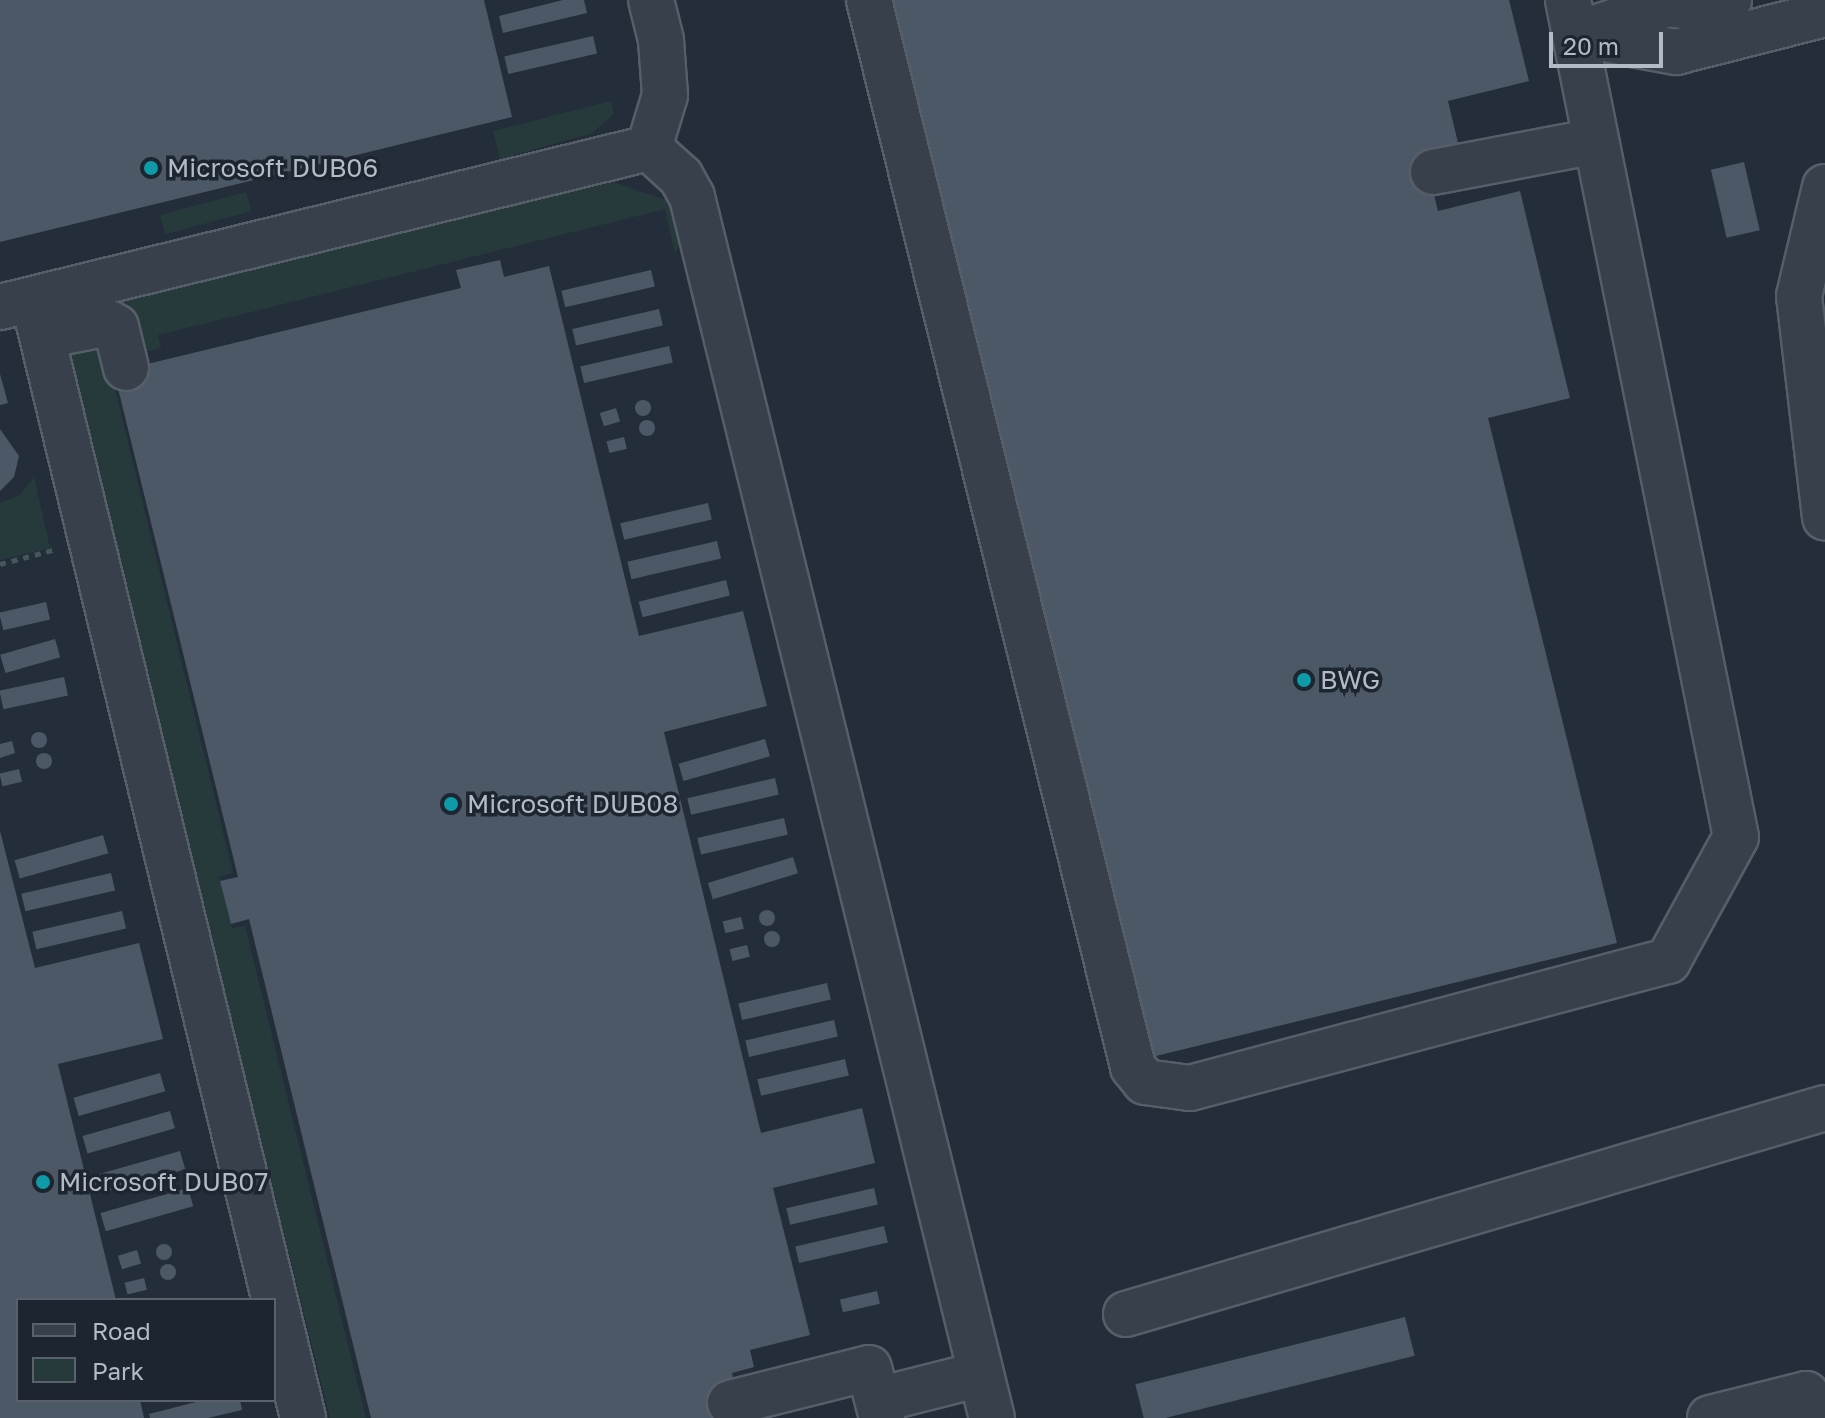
<!DOCTYPE html>
<html>
<head>
<meta charset="utf-8">
<style>
  body { margin:0 }
  #map { position:relative; width:1825px; height:1418px; overflow:hidden; background:#242e3b; font-family:"Golos Text",sans-serif }
  div>[style] { position:absolute }
  [style*='--x'] { left:calc(var(--x)*1px); top:calc(var(--y)*1px); width:calc(var(--w)*1px); rotate:calc(var(--a)*1deg) }
  .green>* { inset:0; background:#263a3c; transform-origin:0 0 }
  .building>* { inset:0; background:#4c5866; transform-origin:0 0 }
  .round { border-radius:50% }
  .path>* { height:5px; margin-top:-2.5px; transform-origin:0; background:repeating-linear-gradient(90deg,#445759 0 6px,transparent 0 12px) }
  .roads { filter:drop-shadow(2px 0 #565e69) drop-shadow(-2px 0 #565e69) drop-shadow(0 2px #565e69) drop-shadow(0 -2px #565e69) }
  .minor>* { height:44px; margin:-22px; padding:0 22px; transform-origin:22px; border-radius:22px; background:#38404b }
  .dots>* { width:22px; height:22px; translate:-50% -50%; box-sizing:border-box; border:4px solid #1d2530; border-radius:50% }
  span { translate:-50% -50%; white-space:nowrap; text-align:center; line-height:1.15; -webkit-text-stroke:7px #1d2530; paint-order:stroke }
  .poi-label { font-size:26px; color:#b3bbc7 }
  .left { translate:0 -50%; text-align:left }
  .legend { position:absolute; left:16px; top:1298px; width:260px; height:104px; box-sizing:border-box; background:#1d2530; border:2px solid #59616c; margin:0; padding:10px 14px; list-style:none; font-size:24px; color:#b3bbc7 }
  .legend li { display:flex; align-items:center; gap:16px; height:40px }
  .legend b { width:40px; border:2px solid #59616c }
  .scale { position:absolute; left:1549px; top:32px; width:114px; height:36px; box-sizing:border-box; border:4px solid #b3bbc7; border-top:0; padding-left:10px; font-size:24px; line-height:28px; white-space:nowrap; color:#b3bbc7; -webkit-text-stroke:6px #1d2530; paint-order:stroke }
</style>
</head>
<body>
<div id="map">
  <div class="green">
    <div style="clip-path:polygon(611px 101px,614px 114px,592px 133px,500px 159px,493px 131px)"></div>
    <div style="clip-path:polygon(613px 182px,672px 202px,685px 232px,675px 254px,665px 209px,158px 335px,161px 348px,136px 354px,68px 310px)"></div>
    <div style="left:246px;top:192px;width:20px;height:89px;rotate:75deg"></div>
    <div style="clip-path:polygon(103px 340px,233px 873px,219px 877px,232px 928px,245px 926px,366px 1418px,330px 1418px,71px 377px,68px 348px)"></div>
    <div style="clip-path:polygon(34px 477px,50px 548px,0 560px,0 503px,20px 495px)"></div>
  </div>
  <div class="building">
    <div style="clip-path:polygon(0 0,484px 0,512px 117px,0 242px)"></div>
    <div style="clip-path:polygon(563px 0,584px 0,587px 13px,503px 33px,499px 16px)"></div>
    <div style="clip-path:polygon(889px 0,1509px 0,1529px 81px,1448px 101px,1459px 147px,1424px 155px,1438px 211px,1520px 191px,1570px 398px,1488px 418px,1617px 943px,1148px 1058px)"></div>
    <div style="left:593px;top:36px;width:18px;height:91px;rotate:77deg"></div>
    <div style="left:1744px;top:162px;width:70px;height:34px;rotate:77deg"></div>
    <div style="clip-path:polygon(500px 260px,504px 277px,549px 266px,639px 636px,743px 611px,767px 706px,664px 732px,761px 1133px,862px 1108px,875px 1163px,773px 1188px,810px 1335px,750px 1350px,754px 1367px,732px 1373px,743px 1418px,371px 1418px,249px 919px,231px 924px,220px 881px,238px 877px,114px 372px,461px 288px,456px 270px)"></div>
    <div style="left:651px;top:270px;width:17px;height:92px;rotate:77deg"></div>
    <div style="left:659px;top:309px;width:17px;height:89px;rotate:77deg"></div>
    <div style="left:669px;top:346px;width:17px;height:91px;rotate:77deg"></div>
    <div style="clip-path:polygon(0 374px,8px 403px,0 405px)"></div>
    <div class="round" style="left:635px;top:400px;width:16px;height:16px"></div>
    <div style="left:616px;top:408px;width:14px;height:17px;rotate:73deg"></div>
    <div class="round" style="left:639px;top:420px;width:16px;height:16px"></div>
    <div style="clip-path:polygon(0 429px,19px 456px,14px 477px,0 491px)"></div>
    <div style="left:624px;top:437px;width:12px;height:18px;rotate:76deg"></div>
    <div style="left:708px;top:503px;width:17px;height:90px;rotate:77deg"></div>
    <div style="left:717px;top:541px;width:18px;height:92px;rotate:77deg"></div>
    <div style="left:726px;top:580px;width:16px;height:90px;rotate:76deg"></div>
    <div style="left:46px;top:602px;width:18px;height:48px;rotate:77deg"></div>
    <div style="left:55px;top:639px;width:19px;height:57px;rotate:74deg"></div>
    <div style="left:64px;top:677px;width:19px;height:66px;rotate:78deg"></div>
    <div class="round" style="left:31px;top:732px;width:16px;height:16px"></div>
    <div style="left:765px;top:739px;width:18px;height:90px;rotate:74deg"></div>
    <div style="clip-path:polygon(12px 741px,15px 753px,0 758px,0 744px)"></div>
    <div class="round" style="left:36px;top:753px;width:16px;height:16px"></div>
    <div style="left:19px;top:769px;width:13px;height:20px;rotate:77deg"></div>
    <div style="left:775px;top:778px;width:17px;height:90px;rotate:77deg"></div>
    <div style="left:784px;top:818px;width:17px;height:89px;rotate:77deg"></div>
    <div style="clip-path:polygon(0 831px,35px 968px,139px 943px,163px 1039px,58px 1064px,116px 1300px,18px 1300px,18px 1400px,140px 1400px,144px 1418px,0 1418px)"></div>
    <div style="left:103px;top:835px;width:19px;height:92px;rotate:74deg"></div>
    <div style="left:793px;top:857px;width:17px;height:89px;rotate:73deg"></div>
    <div style="left:111px;top:873px;width:18px;height:92px;rotate:77deg"></div>
    <div class="round" style="left:759px;top:910px;width:16px;height:16px"></div>
    <div style="left:122px;top:911px;width:18px;height:92px;rotate:77deg"></div>
    <div style="left:741px;top:917px;width:12px;height:19px;rotate:76deg"></div>
    <div class="round" style="left:764px;top:931px;width:16px;height:16px"></div>
    <div style="left:747px;top:945px;width:12px;height:18px;rotate:76deg"></div>
    <div style="left:827px;top:983px;width:17px;height:91px;rotate:77deg"></div>
    <div style="left:834px;top:1020px;width:17px;height:91px;rotate:77deg"></div>
    <div style="left:845px;top:1059px;width:17px;height:90px;rotate:77deg"></div>
    <div style="left:160px;top:1073px;width:19px;height:90px;rotate:74deg"></div>
    <div style="left:170px;top:1111px;width:18px;height:91px;rotate:74deg"></div>
    <div style="left:180px;top:1151px;width:19px;height:92px;rotate:74deg"></div>
    <div style="left:188px;top:1188px;width:19px;height:91px;rotate:74deg"></div>
    <div style="left:874px;top:1188px;width:17px;height:90px;rotate:77deg"></div>
    <div style="left:884px;top:1226px;width:17px;height:91px;rotate:77deg"></div>
    <div class="round" style="left:156px;top:1244px;width:16px;height:16px"></div>
    <div style="left:137px;top:1250px;width:14px;height:20px;rotate:73deg"></div>
    <div class="round" style="left:160px;top:1264px;width:16px;height:16px"></div>
    <div style="left:144px;top:1278px;width:12px;height:20px;rotate:76deg"></div>
    <div style="left:877px;top:1291px;width:13px;height:38px;rotate:77deg"></div>
    <div style="left:1405px;top:1317px;width:40px;height:278px;rotate:76deg"></div>
    <div style="clip-path:polygon(204px 1400px,240px 1400px,242px 1410px,208px 1418px,150px 1418px,149px 1414px)"></div>
  </div>
  <div class="path">
    <div style="--x:0;--y:564;--w:55;--a:-14.8"></div>
  </div>
  <div class="roads">
    <div class="minor">
      <div style="--x:869;--y:0;--w:1099;--a:76.1"></div>
      <div style="--x:1133;--y:1067;--w:19;--a:51"></div>
      <div style="--x:1145;--y:1082;--w:45;--a:7.6"></div>
      <div style="--x:1190;--y:1088;--w:495;--a:-14.9"></div>
      <div style="--x:1668;--y:961;--w:141;--a:-61.3"></div>
      <div style="--x:1736;--y:837;--w:854;--a:-101.35"></div>
      <div style="--x:1583;--y:32;--w:89;--a:-18.2"></div>
      <div style="--x:1668;--y:4;--w:30;--a:8"></div>
      <div style="--x:1698;--y:8;--w:32;--a:-14"></div>
      <div style="--x:1577;--y:34;--w:101;--a:10.3"></div>
      <div style="--x:1676;--y:52;--w:154;--a:-14.3"></div>
      <div style="--x:649;--y:148;--w:43;--a:42.2"></div>
      <div style="--x:681;--y:177;--w:23;--a:61"></div>
      <div style="--x:692;--y:197;--w:1257;--a:76.2"></div>
      <div style="--x:1433;--y:172;--w:166;--a:-10.8"></div>
      <div style="--x:1825;--y:187;--w:112;--a:103.4"></div>
      <div style="--x:1799;--y:296;--w:223;--a:83.3"></div>
      <div style="--x:33;--y:299;--w:1151;--a:76.43"></div>
      <div style="--x:0;--y:307;--w:668;--a:-13.77"></div>
      <div style="--x:649;--y:148;--w:55;--a:-73.2"></div>
      <div style="--x:665;--y:95;--w:55;--a:-94.2"></div>
      <div style="--x:661;--y:40;--w:41;--a:-104"></div>
      <div style="--x:43;--y:336;--w:67;--a:-11.1"></div>
      <div style="--x:109;--y:323;--w:8;--a:30"></div>
      <div style="--x:116;--y:327;--w:42;--a:76.3"></div>
      <div style="--x:1126;--y:1314;--w:729;--a:-16.42"></div>
      <div style="--x:878;--y:1400;--w:106;--a:-14.2"></div>
      <div style="--x:730;--y:1403;--w:143;--a:-14.1"></div>
      <div style="--x:869;--y:1368;--w:52;--a:75.4"></div>
      <div style="--x:1710;--y:1418;--w:99;--a:-14"></div>
      <div style="--x:1806;--y:1394;--w:25;--a:76"></div>
    </div>
  </div>
  <div class="dots">
    <div style="left:151px;top:168px;background:#0f9aa8"></div>
    <div style="left:1304px;top:680px;background:#0f9aa8"></div>
    <div style="left:451px;top:804px;background:#0f9aa8"></div>
    <div style="left:43px;top:1182px;background:#0f9aa8"></div>
  </div>
  <div class="poi-label">
    <span class="left" style="left:167px;top:168px">Microsoft DUB06</span>
    <span class="left" style="left:1320px;top:680px">BWG</span>
    <span class="left" style="left:467px;top:804px">Microsoft DUB08</span>
    <span class="left" style="left:59px;top:1182px">Microsoft DUB07</span>
  </div>
  <ul class="legend">
  <li><b style="height:10px;background:#38404b"></b>Road</li>
  <li><b style="height:22px;background:#263a3c"></b>Park</li>
  </ul>
  <div class="scale">20 m</div>
</div>
</body>
</html>
